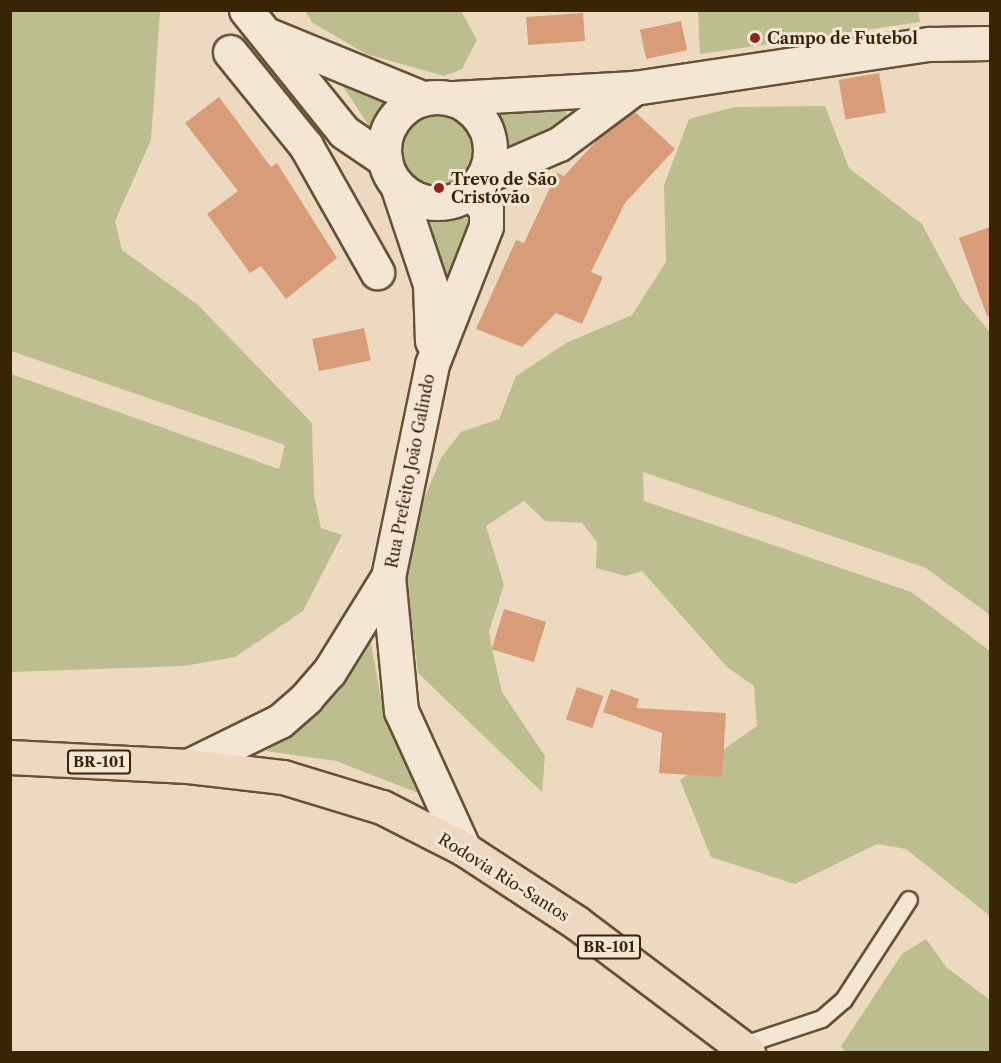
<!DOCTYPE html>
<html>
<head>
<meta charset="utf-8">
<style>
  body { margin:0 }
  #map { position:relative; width:1001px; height:1063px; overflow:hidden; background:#edd9bf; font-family:"Libre Caslon Text",serif }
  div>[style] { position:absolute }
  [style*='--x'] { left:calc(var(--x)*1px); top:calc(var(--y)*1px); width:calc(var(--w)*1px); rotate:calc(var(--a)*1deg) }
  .green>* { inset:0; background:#bdbe8f }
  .round { border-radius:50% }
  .building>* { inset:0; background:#d89d78; transform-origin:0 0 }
  .roads { filter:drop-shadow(2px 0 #665134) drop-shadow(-2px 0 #665134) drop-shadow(0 2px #665134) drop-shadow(0 -2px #665134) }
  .lane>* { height:16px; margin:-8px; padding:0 8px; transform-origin:8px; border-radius:8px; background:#f3e6d5 }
  .street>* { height:33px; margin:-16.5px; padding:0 16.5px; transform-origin:16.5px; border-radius:16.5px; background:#f3e6d5 }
  .secondary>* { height:33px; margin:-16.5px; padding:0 16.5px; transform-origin:16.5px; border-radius:16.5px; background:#f3e6d5 }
  .secondary>.ring { margin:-16.5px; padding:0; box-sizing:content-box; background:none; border:33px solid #f3e6d5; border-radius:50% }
  .highway>* { height:33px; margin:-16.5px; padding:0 16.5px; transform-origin:16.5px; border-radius:16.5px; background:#edd9bf }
  .dots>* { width:16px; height:16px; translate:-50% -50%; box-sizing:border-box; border:3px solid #f3e6d5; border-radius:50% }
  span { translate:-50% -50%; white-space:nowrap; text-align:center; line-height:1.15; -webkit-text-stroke:6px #f3e6d5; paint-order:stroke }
  .shield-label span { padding:2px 4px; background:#f3e6d5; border:2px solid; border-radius:4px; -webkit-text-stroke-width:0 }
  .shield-label { font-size:15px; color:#392405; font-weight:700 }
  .poi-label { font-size:16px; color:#392405; font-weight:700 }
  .left { translate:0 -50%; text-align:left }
  .street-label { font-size:16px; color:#392405 }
  .frame { position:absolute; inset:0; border:12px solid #392405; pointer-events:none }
</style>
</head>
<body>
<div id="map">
  <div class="green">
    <div style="clip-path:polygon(11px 10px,160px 11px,151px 140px,115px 221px,122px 250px,198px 305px,312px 423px,314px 495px,321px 528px,342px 535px,303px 611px,235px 657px,184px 666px,11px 672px,11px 374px,279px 469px,285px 445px,11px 351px)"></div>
    <div style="clip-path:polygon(918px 10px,920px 22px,700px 54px,698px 11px)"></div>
    <div style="clip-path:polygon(305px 11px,461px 11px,477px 40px,462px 69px,444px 76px,366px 54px,313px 23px)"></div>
    <div style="clip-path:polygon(331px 68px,397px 97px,373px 132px)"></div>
    <div style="clip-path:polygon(566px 105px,567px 117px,507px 159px,493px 116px)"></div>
    <div style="clip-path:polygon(825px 106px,849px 168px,922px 224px,962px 299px,990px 332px,990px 615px,926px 568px,643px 472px,644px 501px,911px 592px,990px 651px,990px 916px,906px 849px,877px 844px,795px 884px,711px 857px,680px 780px,757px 726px,754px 686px,727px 667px,642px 571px,626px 576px,596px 568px,597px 542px,582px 523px,545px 521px,524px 501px,486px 526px,504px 585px,489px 631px,492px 649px,502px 692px,545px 756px,542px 792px,418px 673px,405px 568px,415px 521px,441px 458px,461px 432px,499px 419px,516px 376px,566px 343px,632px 315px,666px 262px,664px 185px,689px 119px,735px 107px)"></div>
    <div class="round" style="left:401px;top:113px;width:74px;height:74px"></div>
    <div style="clip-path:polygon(411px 213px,472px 219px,439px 304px)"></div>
    <div style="clip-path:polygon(370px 638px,383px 709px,426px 796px,336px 761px,266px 751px,321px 709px)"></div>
    <div style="clip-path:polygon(926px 939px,946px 967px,990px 1000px,990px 1052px,845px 1052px,841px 1046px,902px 954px)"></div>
  </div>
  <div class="building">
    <div style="left:583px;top:13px;width:28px;height:57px;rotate:86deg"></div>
    <div style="left:681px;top:21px;width:30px;height:42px;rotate:78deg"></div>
    <div style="left:879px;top:73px;width:40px;height:41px;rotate:80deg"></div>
    <div style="clip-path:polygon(219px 97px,271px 167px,277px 163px,337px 258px,286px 299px,261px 266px,250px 273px,207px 214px,238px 191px,185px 123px)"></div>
    <div style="clip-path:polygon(634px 111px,675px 149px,625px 203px,591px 272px,603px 277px,582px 324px,556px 313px,522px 347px,476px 329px,516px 240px,524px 243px,557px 173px,564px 176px,600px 137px)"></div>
    <div style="clip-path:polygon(990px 227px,990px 316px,987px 316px,959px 238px)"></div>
    <div style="left:364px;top:328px;width:33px;height:53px;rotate:78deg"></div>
    <div style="left:504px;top:609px;width:44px;height:42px;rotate:17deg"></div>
    <div style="left:577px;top:687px;width:28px;height:34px;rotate:19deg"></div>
    <div style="clip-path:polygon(611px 689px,639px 699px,636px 708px,726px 713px,722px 777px,659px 773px,662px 733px,603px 712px)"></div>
  </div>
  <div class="roads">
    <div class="lane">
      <div style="--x:741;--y:1046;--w:85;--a:-18.4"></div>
      <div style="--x:822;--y:1019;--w:29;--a:-41"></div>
      <div style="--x:844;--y:1000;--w:119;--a:-57"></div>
    </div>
    <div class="street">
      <div style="--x:230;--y:52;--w:121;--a:51"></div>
      <div style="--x:306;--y:146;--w:145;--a:60.6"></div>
    </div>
    <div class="secondary">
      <div style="--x:246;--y:10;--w:156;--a:51.2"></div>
      <div style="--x:344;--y:132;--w:50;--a:34.3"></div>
      <div style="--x:266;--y:34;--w:169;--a:22.3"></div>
      <div class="ring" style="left:384px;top:97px;width:73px;height:73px"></div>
      <div style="--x:454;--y:98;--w:180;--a:-3.2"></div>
      <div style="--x:634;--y:88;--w:299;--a:-8.5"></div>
      <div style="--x:930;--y:44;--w:60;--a:-1"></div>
      <div style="--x:483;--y:177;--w:83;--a:-23.5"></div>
      <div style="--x:559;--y:144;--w:94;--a:-36.7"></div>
      <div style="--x:397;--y:185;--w:104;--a:71.6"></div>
      <div style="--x:430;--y:284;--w:57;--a:88"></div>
      <div style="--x:188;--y:766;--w:102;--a:-26.1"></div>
      <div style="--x:280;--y:721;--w:35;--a:-41"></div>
      <div style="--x:306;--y:698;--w:35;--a:-49"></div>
      <div style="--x:329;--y:672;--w:112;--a:-58.2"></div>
      <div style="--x:464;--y:849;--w:152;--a:-114.5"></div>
      <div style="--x:401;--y:711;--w:135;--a:-95.5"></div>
      <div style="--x:388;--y:577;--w:217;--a:-78.3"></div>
      <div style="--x:432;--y:364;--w:148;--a:-68.6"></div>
      <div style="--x:486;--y:226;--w:17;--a:-90"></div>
      <div style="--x:486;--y:209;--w:23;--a:-133"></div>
    </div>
    <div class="highway">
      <div style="--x:10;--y:757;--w:178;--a:2.9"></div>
      <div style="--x:188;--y:766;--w:96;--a:6.6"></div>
      <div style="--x:283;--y:777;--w:103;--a:16.9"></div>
      <div style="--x:382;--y:807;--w:92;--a:27.1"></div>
      <div style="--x:464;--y:849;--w:135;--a:33.2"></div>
      <div style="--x:577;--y:923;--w:214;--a:37"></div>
    </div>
  </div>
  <div class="dots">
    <div style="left:755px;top:38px;background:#8f2418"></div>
    <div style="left:439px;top:188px;background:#8f2418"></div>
  </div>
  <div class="shield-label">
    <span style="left:99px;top:762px">BR-101</span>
    <span style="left:609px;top:947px">BR-101</span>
  </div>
  <div class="poi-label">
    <span class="left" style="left:767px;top:38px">Campo de Futebol</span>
    <span class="left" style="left:451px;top:188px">Trevo de São<br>Cristóvão</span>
  </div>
  <div class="street-label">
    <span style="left:410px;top:471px;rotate:-79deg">Rua Prefeito João Galindo</span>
    <span style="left:504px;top:877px;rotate:32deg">Rodovia Rio-Santos</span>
  </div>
  <div class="frame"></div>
</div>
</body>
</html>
